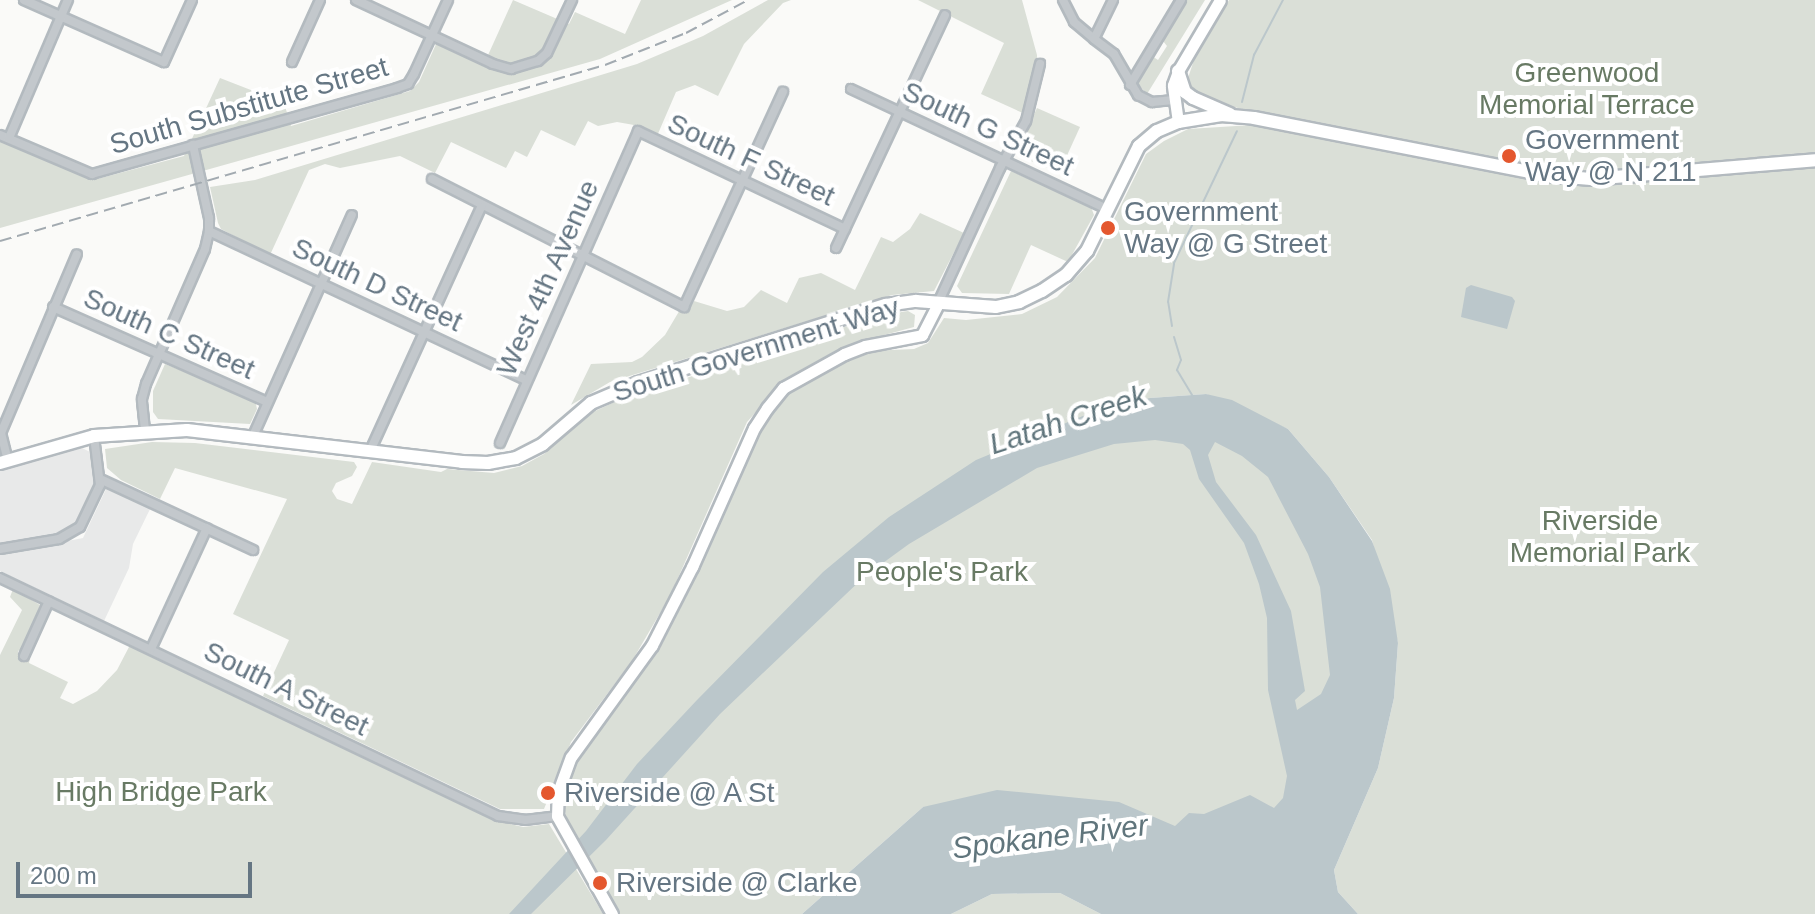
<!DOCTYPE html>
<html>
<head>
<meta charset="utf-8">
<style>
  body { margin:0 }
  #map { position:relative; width:1815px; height:914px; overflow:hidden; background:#fafaf8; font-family:Helvetica,sans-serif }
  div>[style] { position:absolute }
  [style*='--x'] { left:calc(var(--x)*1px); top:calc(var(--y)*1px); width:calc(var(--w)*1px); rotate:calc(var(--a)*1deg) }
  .built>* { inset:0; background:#e8e9e9 }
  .green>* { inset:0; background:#dadfd7 }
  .water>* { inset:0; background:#bbc7cb }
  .stream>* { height:2px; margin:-1px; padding:0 1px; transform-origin:1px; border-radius:1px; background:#bbc7cb }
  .roads { filter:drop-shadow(2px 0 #b3babf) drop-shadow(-2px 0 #b3babf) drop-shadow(0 2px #b3babf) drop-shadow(0 -2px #b3babf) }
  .street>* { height:8px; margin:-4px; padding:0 4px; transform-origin:4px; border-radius:4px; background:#c3c8cc }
  .secondary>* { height:11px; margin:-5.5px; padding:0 5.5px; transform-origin:5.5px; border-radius:5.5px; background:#fff }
  .primary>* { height:12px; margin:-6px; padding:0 6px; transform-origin:6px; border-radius:6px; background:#fff }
  .rail>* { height:2px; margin-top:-1px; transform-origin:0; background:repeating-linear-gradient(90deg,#a2aab0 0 12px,transparent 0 18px) }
  .dots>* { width:22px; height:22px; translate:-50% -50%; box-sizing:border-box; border:4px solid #fff; border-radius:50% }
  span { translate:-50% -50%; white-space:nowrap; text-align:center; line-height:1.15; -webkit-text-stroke:8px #fff; paint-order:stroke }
  .park-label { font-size:28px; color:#687a64 }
  .street-label { font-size:28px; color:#657683 }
  .poi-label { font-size:28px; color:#657683 }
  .left { translate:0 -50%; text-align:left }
  .water-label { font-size:30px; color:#60757c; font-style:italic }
  .scale { position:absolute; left:16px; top:862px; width:236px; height:36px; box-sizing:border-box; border:4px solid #657683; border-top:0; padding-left:10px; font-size:24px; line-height:28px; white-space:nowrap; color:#657683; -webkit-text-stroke:6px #fff; paint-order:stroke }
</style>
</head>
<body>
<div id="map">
  <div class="built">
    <div style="clip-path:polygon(82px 448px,90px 452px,95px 481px,94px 491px,78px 521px,56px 536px,0 546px,0 471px)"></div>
    <div style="clip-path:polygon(107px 487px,151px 507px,133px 544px,129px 568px,104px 621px,0 571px,0 554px,83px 538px)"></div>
  </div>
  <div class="green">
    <div style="clip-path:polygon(513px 0,569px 24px,575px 12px,625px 34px,641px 0,732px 0,600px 59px,0 228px,0 141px,97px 179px,184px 156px,220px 78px,284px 103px,291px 126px,410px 91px,419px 82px,437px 42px,484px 64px)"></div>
    <div style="clip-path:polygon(768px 0,791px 0,783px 3px,744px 44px,718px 96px,695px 85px,676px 92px,657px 136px,634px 125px,617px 122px,598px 126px,588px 121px,575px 146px,541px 130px,527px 157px,515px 151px,506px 168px,451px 142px,435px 173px,400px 156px,340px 168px,325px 164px,309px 170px,270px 255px,221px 229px,218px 223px,210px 187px,255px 180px,637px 64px,703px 36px)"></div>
    <div style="clip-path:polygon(918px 0,1022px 0,1037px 55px,1037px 71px,1025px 114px,981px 94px,1004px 43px)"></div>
    <div style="clip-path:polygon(1186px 0,1205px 0,1147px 94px,1136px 82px,1152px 56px,1158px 60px,1167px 46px,1163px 41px)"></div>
    <div style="clip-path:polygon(1229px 0,1815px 0,1815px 914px,1358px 914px,1338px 892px,1334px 870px,1378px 768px,1394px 698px,1398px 643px,1372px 540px,1329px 477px,1288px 429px,1206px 394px,1150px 398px,1195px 408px,1375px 574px,1299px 877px,923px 807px,802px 914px,620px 914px,577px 844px,563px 807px,571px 772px,595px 729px,646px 665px,698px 566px,759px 427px,785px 392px,868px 351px,914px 349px,928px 343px,944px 318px,966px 320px,1022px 314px,1057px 297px,1095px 258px,1146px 154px,1164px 141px,1188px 129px,1282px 123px,1284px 118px,1206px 101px,1191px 90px,1188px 78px,1196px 54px)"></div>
    <div style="clip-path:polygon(1037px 108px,1080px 127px,1059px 173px,1019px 156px,1016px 152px)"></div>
    <div style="clip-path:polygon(1011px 171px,1091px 207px,1094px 215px,1068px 262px,1031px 245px,1009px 294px,962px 293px,957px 286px)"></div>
    <div style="clip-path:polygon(920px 213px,964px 233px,934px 291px,892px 295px,610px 382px,571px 405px,591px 364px,632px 362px,642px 357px,665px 335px,681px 308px,688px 312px,694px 301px,727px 311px,744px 307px,761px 290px,787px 303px,799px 278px,821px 273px,855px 290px,881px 237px,893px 242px,910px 229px)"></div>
    <div style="clip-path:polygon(908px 311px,915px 315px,914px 327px,862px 341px,819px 360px,779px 386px,747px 422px,670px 596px,632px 661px,571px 742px,544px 809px,500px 809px,263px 696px,289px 640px,233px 614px,287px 499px,175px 468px,160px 499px,121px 480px,107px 468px,105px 449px,152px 442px,195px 443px,354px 462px,357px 467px,352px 476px,336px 483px,332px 491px,337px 499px,352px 504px,372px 462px,441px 472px,447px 469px,494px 473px,522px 466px,544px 454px,591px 413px,621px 399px,882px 315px)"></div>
    <div style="clip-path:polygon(165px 364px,255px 400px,257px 409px,250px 424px,158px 419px,153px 412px,153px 391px)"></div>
    <div style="clip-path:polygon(13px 589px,40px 605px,27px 647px,18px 651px,18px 658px,26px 661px,30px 658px,29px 663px,68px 682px,60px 698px,73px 704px,97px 691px,117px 670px,130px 645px,502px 822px,523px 827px,549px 824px,603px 914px,0 914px,0 655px,22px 610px,10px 597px)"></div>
    <div style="clip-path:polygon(1060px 893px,1101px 914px,951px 914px,992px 894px)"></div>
  </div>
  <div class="water">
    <div style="clip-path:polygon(1471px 285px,1512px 297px,1515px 301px,1507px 329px,1461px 317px,1466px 288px)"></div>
    <div style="clip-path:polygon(evenodd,1206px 394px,1232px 400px,1288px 429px,1329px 477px,1372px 541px,1390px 589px,1398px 643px,1394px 698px,1378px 768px,1334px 870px,1338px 892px,1358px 914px,1101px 914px,1060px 893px,992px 894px,951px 914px,802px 914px,923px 807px,997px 790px,1119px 802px,1175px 826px,1189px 813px,1204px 814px,1250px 795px,1274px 808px,1283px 798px,1287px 776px,1268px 690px,1267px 618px,1259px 584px,1244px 543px,1199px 479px,1190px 450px,1183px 444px,1155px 440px,1114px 444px,1037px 468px,909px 544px,865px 576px,720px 714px,606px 840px,531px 914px,509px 914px,586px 831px,637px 764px,697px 700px,823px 572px,889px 517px,976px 460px,1095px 411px,1150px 398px,1206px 394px,1215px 442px,1242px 456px,1268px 477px,1308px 554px,1320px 587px,1330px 675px,1321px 694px,1297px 710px,1295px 700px,1305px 691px,1291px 611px,1256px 535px,1216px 482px,1208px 455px,1215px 442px)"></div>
  </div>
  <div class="stream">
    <div style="--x:1242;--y:102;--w:49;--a:-75.7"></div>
    <div style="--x:1254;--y:55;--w:62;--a:-62.2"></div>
    <div style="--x:1172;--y:326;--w:24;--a:-99"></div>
    <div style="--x:1168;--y:302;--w:39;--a:-81"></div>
    <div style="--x:1174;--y:263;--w:146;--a:-64.5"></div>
    <div style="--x:1174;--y:337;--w:24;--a:73"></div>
    <div style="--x:1181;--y:360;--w:11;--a:112"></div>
    <div style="--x:1177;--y:370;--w:31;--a:59"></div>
  </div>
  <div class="roads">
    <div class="street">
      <div style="--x:24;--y:0;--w:153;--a:23.9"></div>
      <div style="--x:164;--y:62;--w:68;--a:-65.7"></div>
      <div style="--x:356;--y:0;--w:151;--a:25"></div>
      <div style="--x:493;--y:64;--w:19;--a:16"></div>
      <div style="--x:511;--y:69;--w:28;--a:-17"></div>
      <div style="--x:538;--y:61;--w:12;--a:-42"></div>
      <div style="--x:547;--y:53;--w:59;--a:-64.7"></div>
      <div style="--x:1063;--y:0;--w:25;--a:63"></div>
      <div style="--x:1074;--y:22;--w:26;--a:40"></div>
      <div style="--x:1113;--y:0;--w:43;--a:116"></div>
      <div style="--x:1094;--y:39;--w:25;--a:37"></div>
      <div style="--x:1114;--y:54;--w:48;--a:59.7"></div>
      <div style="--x:1138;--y:95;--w:16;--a:27"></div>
      <div style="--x:1152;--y:102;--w:22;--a:-5"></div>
      <div style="--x:292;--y:62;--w:68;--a:-65.7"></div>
      <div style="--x:1130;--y:85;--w:99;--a:-59"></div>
      <div style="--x:851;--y:89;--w:283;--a:25.1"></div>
      <div style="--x:0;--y:135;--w:100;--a:23"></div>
      <div style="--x:92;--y:174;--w:317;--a:-15.7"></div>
      <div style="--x:397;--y:88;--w:12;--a:-20"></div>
      <div style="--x:408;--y:84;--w:12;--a:-59"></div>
      <div style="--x:414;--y:74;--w:81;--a:-65.3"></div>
      <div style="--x:9;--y:138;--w:150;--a:-66.9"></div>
      <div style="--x:432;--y:179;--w:283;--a:26.9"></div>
      <div style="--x:684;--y:307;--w:237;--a:-65.3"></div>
      <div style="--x:209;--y:231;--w:350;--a:25.2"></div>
      <div style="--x:836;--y:248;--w:257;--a:-64.9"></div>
      <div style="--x:938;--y:303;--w:149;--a:-65.3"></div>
      <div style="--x:1000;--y:168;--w:54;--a:-61"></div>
      <div style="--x:1026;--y:121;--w:59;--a:-76.2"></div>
      <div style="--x:53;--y:307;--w:234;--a:23.9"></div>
      <div style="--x:145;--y:430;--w:31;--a:-96"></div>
      <div style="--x:142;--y:399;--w:16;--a:-75"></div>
      <div style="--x:146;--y:384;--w:147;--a:-66.4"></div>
      <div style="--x:205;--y:249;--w:18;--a:-77"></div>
      <div style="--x:209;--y:231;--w:13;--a:-90"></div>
      <div style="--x:209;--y:218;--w:75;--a:-102.4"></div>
      <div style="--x:253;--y:436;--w:242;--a:-65.9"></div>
      <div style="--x:500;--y:443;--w:341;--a:-66.1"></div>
      <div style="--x:638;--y:131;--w:229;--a:25.3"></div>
      <div style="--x:370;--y:451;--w:268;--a:-65.5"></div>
      <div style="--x:8;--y:461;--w:29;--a:-104"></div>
      <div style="--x:1;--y:433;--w:194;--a:-67"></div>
      <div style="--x:100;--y:479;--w:169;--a:24.9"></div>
      <div style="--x:0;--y:549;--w:60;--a:-9.6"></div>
      <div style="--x:59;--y:539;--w:24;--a:-30"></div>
      <div style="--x:80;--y:527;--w:47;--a:-64.5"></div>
      <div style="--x:100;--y:485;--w:49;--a:-97"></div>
      <div style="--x:0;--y:578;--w:552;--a:25.54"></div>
      <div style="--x:498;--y:816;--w:27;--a:8"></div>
      <div style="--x:525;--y:820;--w:32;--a:-7"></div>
      <div style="--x:151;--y:649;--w:133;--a:-65.2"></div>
      <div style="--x:24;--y:656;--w:60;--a:-65.6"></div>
    </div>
    <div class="secondary">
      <div style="--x:1178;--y:122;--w:37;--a:-98"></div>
      <div style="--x:1173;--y:85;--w:15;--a:-70"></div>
      <div style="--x:1178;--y:71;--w:82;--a:-59.4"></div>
      <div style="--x:612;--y:914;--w:112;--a:-119.3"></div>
      <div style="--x:557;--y:816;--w:24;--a:-88"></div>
      <div style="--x:558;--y:792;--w:37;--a:-70"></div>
      <div style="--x:571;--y:757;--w:138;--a:-54.1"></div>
      <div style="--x:652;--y:645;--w:88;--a:-62.9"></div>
      <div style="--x:692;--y:567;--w:152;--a:-66"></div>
      <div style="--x:754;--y:428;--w:24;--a:-57"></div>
      <div style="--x:767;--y:408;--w:26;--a:-51"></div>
      <div style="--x:783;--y:388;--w:70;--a:-29.1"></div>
      <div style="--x:844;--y:354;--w:22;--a:-21"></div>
      <div style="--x:865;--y:346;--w:58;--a:-10.9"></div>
      <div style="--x:922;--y:335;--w:36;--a:-63"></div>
    </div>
    <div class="primary">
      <div style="--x:1178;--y:71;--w:22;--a:72"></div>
      <div style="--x:1185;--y:92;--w:10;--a:37"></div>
      <div style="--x:1193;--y:98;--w:40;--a:23.4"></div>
      <div style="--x:0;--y:463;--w:98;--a:-16"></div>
      <div style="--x:94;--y:436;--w:93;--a:-3.7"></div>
      <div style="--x:187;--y:430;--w:277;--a:6.6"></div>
      <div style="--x:462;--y:462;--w:26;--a:2"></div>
      <div style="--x:488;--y:463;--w:28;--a:-10"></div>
      <div style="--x:516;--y:458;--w:30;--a:-27"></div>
      <div style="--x:543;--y:444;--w:63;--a:-40.5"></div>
      <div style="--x:591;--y:403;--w:51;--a:-23.1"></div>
      <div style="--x:638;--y:383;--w:260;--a:-17.5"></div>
      <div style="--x:886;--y:305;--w:30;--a:-8"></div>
      <div style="--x:916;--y:301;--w:80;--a:4.3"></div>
      <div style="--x:996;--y:307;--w:24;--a:-12"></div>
      <div style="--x:1019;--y:302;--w:25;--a:-26"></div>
      <div style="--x:1042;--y:291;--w:29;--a:-34"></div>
      <div style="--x:1066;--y:275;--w:32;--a:-49"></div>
      <div style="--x:1087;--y:251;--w:117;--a:-63.7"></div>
      <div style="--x:1139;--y:146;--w:23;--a:-40"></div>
      <div style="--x:1157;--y:131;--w:23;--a:-23"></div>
      <div style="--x:1178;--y:122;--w:44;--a:-9.2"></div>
      <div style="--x:1221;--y:115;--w:33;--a:5"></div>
      <div style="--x:1254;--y:118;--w:296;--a:11.1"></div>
      <div style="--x:1544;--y:175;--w:47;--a:4.9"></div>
      <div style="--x:1591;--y:179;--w:225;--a:-4.8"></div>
    </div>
  </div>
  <div class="rail">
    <div style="--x:0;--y:241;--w:630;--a:-16.22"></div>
    <div style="--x:605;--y:65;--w:87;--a:-21.6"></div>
    <div style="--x:686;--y:33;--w:70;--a:-28"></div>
  </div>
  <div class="dots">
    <div style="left:1509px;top:156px;background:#e4572e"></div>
    <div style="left:1108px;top:228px;background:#e4572e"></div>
    <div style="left:548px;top:793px;background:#e4572e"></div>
    <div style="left:600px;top:883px;background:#e4572e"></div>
  </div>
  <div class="park-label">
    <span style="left:1587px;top:89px">Greenwood<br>Memorial Terrace</span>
    <span style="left:1600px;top:537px">Riverside<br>Memorial Park</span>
    <span style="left:942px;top:572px">People's Park</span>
    <span style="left:161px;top:792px">High Bridge Park</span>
  </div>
  <div class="street-label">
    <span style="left:249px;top:106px;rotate:-16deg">South Substitute Street</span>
    <span style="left:988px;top:129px;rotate:25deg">South G Street</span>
    <span style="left:751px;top:160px;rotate:25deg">South F Street</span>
    <span style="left:548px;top:278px;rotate:-66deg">West 4th Avenue</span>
    <span style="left:377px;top:285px;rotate:25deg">South D Street</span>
    <span style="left:169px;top:334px;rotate:24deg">South C Street</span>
    <span style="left:756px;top:350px;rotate:-17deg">South Government Way</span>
    <span style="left:286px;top:689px;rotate:26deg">South A Street</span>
  </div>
  <div class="poi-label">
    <span class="left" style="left:1525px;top:156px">Government<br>Way @ N 211</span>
    <span class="left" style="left:1124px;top:228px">Government<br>Way @ G Street</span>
    <span class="left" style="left:564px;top:793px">Riverside @ A St</span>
    <span class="left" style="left:616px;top:883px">Riverside @ Clarke</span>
  </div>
  <div class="water-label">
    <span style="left:1068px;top:420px;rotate:-18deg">Latah Creek</span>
    <span style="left:1050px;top:837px;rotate:-7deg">Spokane River</span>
  </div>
  <div class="scale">200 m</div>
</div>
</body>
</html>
